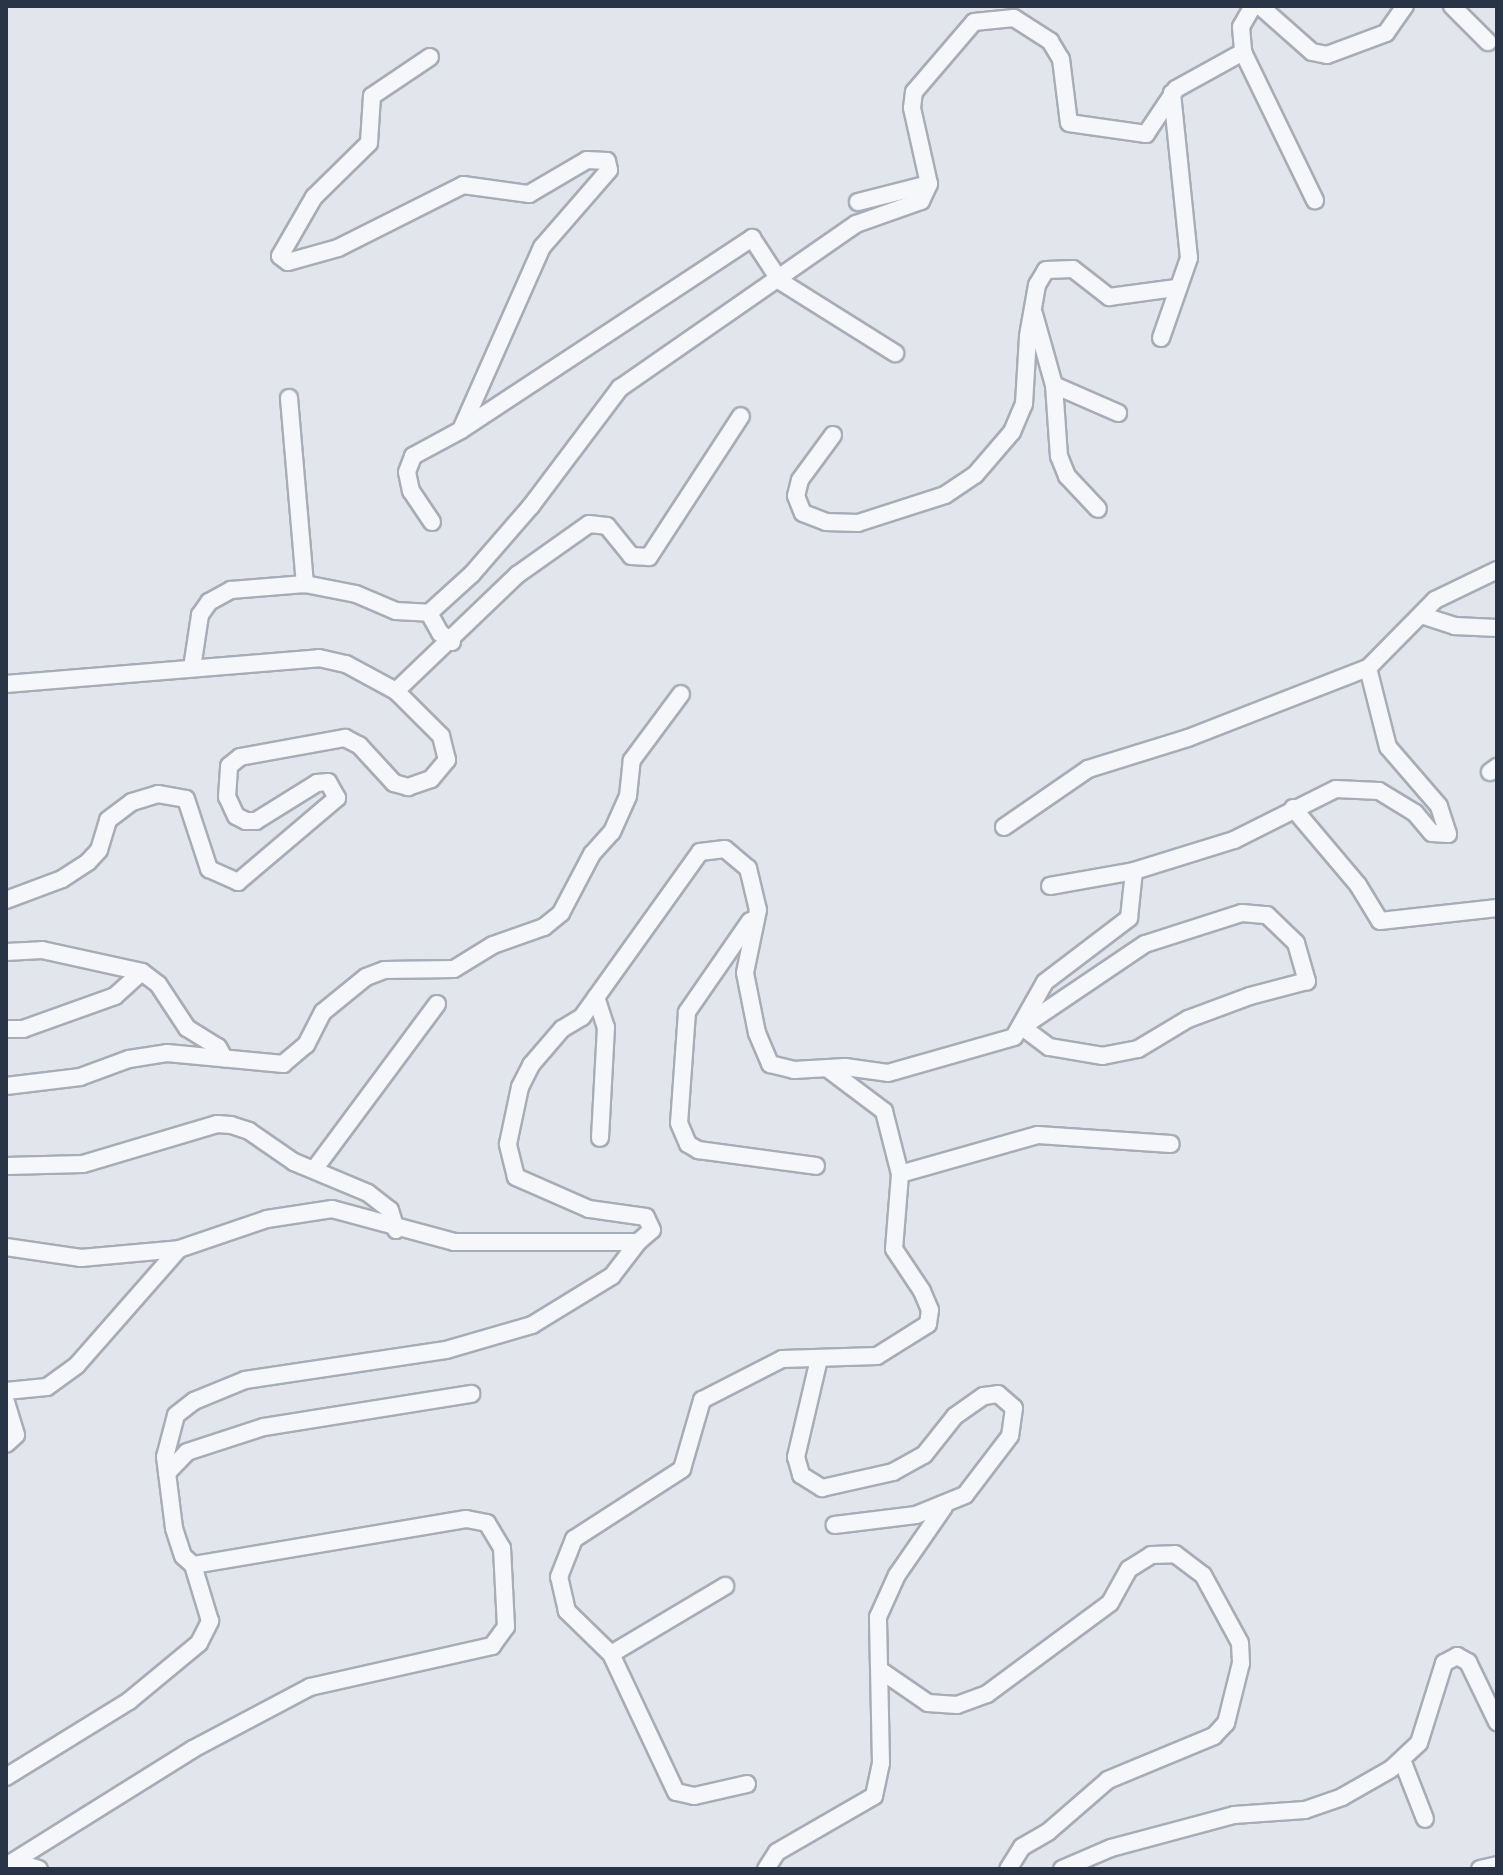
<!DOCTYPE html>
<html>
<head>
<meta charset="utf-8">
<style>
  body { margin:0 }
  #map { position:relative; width:1503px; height:1875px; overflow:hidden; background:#e2e6ec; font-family:"Nunito Sans",sans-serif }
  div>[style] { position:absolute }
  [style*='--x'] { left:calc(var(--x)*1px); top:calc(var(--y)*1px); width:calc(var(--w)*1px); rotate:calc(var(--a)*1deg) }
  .roads { filter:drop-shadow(2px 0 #a7adb7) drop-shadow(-2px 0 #a7adb7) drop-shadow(0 2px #a7adb7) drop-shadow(0 -2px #a7adb7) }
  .street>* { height:16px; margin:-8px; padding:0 8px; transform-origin:8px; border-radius:8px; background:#f6f7fa }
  span { translate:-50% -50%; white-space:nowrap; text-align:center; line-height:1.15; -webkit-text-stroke:6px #f2f5f9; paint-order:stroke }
  .frame { position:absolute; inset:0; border:8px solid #293446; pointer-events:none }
</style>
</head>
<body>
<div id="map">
  <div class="roads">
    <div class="street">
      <div style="--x:1253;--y:6;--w:24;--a:120"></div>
      <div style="--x:1241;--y:27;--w:25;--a:85"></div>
      <div style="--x:1243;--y:52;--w:165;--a:64.1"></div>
      <div style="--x:1260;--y:6;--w:69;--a:41.5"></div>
      <div style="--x:1312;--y:52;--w:15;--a:11"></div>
      <div style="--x:1327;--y:55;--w:63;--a:-20.4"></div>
      <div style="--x:1386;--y:33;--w:33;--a:-55"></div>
      <div style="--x:1452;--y:6;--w:51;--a:45"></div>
      <div style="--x:430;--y:57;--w:70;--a:146.1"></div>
      <div style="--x:372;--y:96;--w:47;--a:93.7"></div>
      <div style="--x:369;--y:143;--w:77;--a:135.5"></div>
      <div style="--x:314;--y:197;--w:68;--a:120"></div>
      <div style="--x:280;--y:256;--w:10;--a:37"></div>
      <div style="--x:288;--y:262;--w:52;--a:-15.6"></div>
      <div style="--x:338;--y:248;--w:140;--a:-26.7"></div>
      <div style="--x:463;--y:185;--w:67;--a:7.8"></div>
      <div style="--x:529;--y:194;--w:67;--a:-30.4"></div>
      <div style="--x:587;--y:160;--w:20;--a:3"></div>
      <div style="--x:607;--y:161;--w:9;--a:77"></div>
      <div style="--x:609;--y:170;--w:102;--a:131"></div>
      <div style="--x:542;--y:247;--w:200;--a:113.9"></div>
      <div style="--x:461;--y:430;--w:349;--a:-33.4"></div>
      <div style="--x:752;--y:238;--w:51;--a:56.9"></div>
      <div style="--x:780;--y:281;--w:136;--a:32.1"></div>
      <div style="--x:858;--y:202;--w:73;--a:-14.2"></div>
      <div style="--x:1034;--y:314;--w:74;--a:74.3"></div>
      <div style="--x:1054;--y:385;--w:70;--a:23.6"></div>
      <div style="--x:1161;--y:338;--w:85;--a:-70.7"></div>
      <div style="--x:1189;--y:258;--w:166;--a:-95.9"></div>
      <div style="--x:1054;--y:385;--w:71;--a:86"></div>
      <div style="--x:1059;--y:456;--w:22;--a:68"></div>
      <div style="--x:1067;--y:476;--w:45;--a:46.8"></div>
      <div style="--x:289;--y:398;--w:187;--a:85.1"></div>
      <div style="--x:833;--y:435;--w:56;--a:126.3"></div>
      <div style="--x:800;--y:480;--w:16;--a:104"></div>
      <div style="--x:796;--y:496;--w:18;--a:68"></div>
      <div style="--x:803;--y:513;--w:25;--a:21"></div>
      <div style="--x:826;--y:522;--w:32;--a:2"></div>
      <div style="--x:858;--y:523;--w:91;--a:-17.8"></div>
      <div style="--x:945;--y:495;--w:36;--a:-34"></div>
      <div style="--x:975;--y:475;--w:57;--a:-49.3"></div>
      <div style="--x:1012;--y:432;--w:30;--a:-67"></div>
      <div style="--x:1024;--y:404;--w:68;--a:-86.6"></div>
      <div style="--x:1028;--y:336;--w:52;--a:-80"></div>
      <div style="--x:1037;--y:285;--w:17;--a:-59"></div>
      <div style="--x:1046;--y:270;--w:27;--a:-2"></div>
      <div style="--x:1073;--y:269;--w:46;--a:37.9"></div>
      <div style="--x:1109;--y:297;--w:68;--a:-7.7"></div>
      <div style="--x:432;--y:522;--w:37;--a:-124"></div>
      <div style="--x:411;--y:491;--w:19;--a:-102"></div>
      <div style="--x:407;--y:472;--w:17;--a:-69"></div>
      <div style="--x:413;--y:456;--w:55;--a:-28.4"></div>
      <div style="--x:429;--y:613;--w:23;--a:61"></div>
      <div style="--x:440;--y:633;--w:15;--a:37"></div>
      <div style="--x:1424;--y:616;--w:33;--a:18"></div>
      <div style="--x:1455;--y:626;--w:42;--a:2.7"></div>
      <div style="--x:192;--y:668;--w:54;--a:-81.4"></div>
      <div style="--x:200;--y:615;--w:16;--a:-55"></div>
      <div style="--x:209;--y:602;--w:25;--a:-29"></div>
      <div style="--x:231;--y:590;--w:74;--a:-4.6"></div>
      <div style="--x:305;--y:584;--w:52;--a:11.1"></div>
      <div style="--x:356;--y:594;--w:43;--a:23"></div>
      <div style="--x:396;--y:611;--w:33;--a:3"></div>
      <div style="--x:429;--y:613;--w:58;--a:-42.2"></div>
      <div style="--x:472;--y:574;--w:90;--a:-49.1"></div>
      <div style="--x:531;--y:506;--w:148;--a:-53"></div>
      <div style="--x:620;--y:388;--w:287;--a:-34.8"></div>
      <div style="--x:856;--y:224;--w:69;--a:-19.5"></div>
      <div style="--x:921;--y:201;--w:19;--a:-65"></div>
      <div style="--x:929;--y:184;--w:78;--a:-102.6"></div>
      <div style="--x:912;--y:108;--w:16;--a:-83"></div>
      <div style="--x:914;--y:92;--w:92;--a:-49.4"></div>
      <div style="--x:974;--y:22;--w:40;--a:-5.7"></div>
      <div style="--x:1014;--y:18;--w:43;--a:32.6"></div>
      <div style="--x:1050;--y:41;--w:21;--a:59"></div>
      <div style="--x:1061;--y:59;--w:64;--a:82.9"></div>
      <div style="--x:1069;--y:123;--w:78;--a:8.1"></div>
      <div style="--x:1146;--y:134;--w:54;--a:-56.3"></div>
      <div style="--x:1176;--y:89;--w:77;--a:-28.9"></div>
      <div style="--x:6;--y:684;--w:314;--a:-4.7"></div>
      <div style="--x:319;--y:658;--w:28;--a:13"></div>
      <div style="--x:346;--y:664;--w:57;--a:28.4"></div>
      <div style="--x:396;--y:691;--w:168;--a:-43.8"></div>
      <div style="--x:517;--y:575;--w:88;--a:-35.3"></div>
      <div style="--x:589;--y:524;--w:18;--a:6"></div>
      <div style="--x:607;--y:526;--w:38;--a:51"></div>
      <div style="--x:631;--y:556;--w:18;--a:3"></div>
      <div style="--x:649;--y:557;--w:168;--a:-56.9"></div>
      <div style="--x:1490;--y:772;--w:9;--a:-36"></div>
      <div style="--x:1293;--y:808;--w:101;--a:49.8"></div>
      <div style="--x:1358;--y:885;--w:42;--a:58.6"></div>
      <div style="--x:1380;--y:921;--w:118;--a:-6.3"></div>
      <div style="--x:1004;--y:827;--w:102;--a:-34.6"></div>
      <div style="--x:1088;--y:769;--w:105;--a:-17.2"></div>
      <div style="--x:1188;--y:738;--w:193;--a:-21.3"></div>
      <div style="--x:1368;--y:668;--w:95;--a:-45.4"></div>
      <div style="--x:1435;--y:600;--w:69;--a:-25.8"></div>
      <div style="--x:1050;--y:886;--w:85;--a:-10.1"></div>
      <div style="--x:1134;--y:871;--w:105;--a:-17.2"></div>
      <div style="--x:1234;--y:840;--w:114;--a:-26.6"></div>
      <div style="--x:1336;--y:789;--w:43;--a:2.7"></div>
      <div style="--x:1379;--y:791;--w:42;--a:31.4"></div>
      <div style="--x:1415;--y:813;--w:26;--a:50"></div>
      <div style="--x:1432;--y:833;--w:16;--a:4"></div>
      <div style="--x:1448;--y:834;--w:29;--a:-108"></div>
      <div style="--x:1439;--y:806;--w:78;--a:-130.8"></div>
      <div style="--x:1388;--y:747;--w:81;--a:-104.2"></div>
      <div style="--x:6;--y:900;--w:60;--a:-20.6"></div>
      <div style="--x:62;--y:879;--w:31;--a:-33"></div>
      <div style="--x:88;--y:862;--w:16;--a:-47"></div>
      <div style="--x:99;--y:850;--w:31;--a:-73"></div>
      <div style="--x:108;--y:820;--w:30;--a:-37"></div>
      <div style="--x:132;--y:802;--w:27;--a:-17"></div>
      <div style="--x:158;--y:794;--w:28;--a:10"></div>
      <div style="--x:186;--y:799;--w:74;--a:71.8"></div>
      <div style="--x:209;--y:869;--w:32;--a:24"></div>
      <div style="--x:238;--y:882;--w:130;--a:-40.3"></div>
      <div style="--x:337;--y:798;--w:18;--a:-119"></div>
      <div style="--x:328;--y:782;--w:11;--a:175"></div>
      <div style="--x:317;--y:783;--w:72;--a:148.1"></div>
      <div style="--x:256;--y:821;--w:10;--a:180"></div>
      <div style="--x:246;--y:821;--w:11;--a:-153"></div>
      <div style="--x:236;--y:816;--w:21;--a:-115"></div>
      <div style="--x:227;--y:797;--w:31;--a:-86"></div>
      <div style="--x:229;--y:766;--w:14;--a:-39"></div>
      <div style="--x:240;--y:757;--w:107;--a:-10.3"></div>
      <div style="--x:345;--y:738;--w:16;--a:27"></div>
      <div style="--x:359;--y:745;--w:52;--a:47.4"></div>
      <div style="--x:394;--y:783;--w:15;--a:16"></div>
      <div style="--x:408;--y:787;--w:24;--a:-19"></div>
      <div style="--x:431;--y:779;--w:25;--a:-50"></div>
      <div style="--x:447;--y:760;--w:25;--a:-104"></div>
      <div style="--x:441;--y:736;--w:64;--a:-135"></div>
      <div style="--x:1242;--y:913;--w:25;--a:5"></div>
      <div style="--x:1267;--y:915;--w:40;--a:44"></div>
      <div style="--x:1296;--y:943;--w:40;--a:74"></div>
      <div style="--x:1307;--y:981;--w:59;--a:165.3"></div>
      <div style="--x:1250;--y:996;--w:66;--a:159.6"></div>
      <div style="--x:1188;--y:1019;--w:58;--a:149"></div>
      <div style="--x:1138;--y:1049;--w:36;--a:169"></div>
      <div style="--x:1103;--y:1056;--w:55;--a:-170.5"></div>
      <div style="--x:1049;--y:1047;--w:34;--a:-143"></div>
      <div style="--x:1022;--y:1027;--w:148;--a:-34"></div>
      <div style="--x:1145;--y:944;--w:102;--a:-17.7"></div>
      <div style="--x:750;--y:921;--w:111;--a:124.7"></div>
      <div style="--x:687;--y:1012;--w:111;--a:94.1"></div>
      <div style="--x:679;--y:1123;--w:23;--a:67"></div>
      <div style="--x:688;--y:1144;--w:12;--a:31"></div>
      <div style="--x:698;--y:1150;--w:119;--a:7.7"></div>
      <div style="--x:6;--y:952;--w:36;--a:-3"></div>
      <div style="--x:42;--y:950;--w:102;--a:12.4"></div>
      <div style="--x:142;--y:972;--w:20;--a:37"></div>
      <div style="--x:158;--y:984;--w:53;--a:56.6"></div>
      <div style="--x:187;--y:1028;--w:36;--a:32"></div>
      <div style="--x:218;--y:1047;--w:13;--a:61"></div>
      <div style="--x:596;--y:997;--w:32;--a:72"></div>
      <div style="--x:606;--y:1027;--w:111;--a:93.1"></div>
      <div style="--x:6;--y:1029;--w:17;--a:0"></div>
      <div style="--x:23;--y:1029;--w:98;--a:-19.7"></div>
      <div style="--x:115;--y:996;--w:36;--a:-42"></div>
      <div style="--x:6;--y:1086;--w:75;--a:-6.9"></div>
      <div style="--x:80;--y:1077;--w:52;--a:-20.2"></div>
      <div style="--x:129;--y:1059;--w:38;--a:-9"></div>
      <div style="--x:167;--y:1053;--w:117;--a:5.4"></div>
      <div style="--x:283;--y:1064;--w:30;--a:-40"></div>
      <div style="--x:306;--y:1045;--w:37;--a:-63"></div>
      <div style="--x:323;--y:1012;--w:55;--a:-39.1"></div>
      <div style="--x:366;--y:977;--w:19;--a:-21"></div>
      <div style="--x:384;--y:970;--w:70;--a:-0.8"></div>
      <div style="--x:454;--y:969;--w:46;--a:-31.6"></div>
      <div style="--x:493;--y:945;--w:54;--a:-19.4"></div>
      <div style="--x:544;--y:927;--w:22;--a:-39"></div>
      <div style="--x:561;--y:913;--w:67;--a:-62.3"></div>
      <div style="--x:592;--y:854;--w:30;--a:-48"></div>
      <div style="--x:612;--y:832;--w:39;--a:-66"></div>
      <div style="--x:628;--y:796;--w:36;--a:-84"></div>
      <div style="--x:632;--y:760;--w:82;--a:-53.4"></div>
      <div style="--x:6;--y:1166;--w:77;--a:-1.5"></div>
      <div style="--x:83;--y:1164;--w:140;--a:-16.6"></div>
      <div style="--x:217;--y:1124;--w:14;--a:4"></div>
      <div style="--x:231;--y:1125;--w:19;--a:18"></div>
      <div style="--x:249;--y:1131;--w:55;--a:34.6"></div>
      <div style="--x:294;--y:1162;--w:80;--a:22.7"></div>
      <div style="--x:368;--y:1193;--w:28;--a:38"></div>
      <div style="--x:390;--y:1210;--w:21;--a:73"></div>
      <div style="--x:316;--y:1167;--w:203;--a:-53.4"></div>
      <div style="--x:900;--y:1174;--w:143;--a:-15.8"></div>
      <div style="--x:1038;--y:1135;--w:133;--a:3.9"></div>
      <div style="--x:6;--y:1247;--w:76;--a:8.3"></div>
      <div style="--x:81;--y:1258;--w:98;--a:-5.2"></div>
      <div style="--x:179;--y:1249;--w:93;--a:-18.8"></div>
      <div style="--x:267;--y:1219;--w:66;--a:-8.7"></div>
      <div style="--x:332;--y:1209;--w:126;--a:15.1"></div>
      <div style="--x:454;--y:1242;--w:184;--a:0"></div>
      <div style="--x:638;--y:1242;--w:18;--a:-41"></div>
      <div style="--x:652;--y:1230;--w:14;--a:-115"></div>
      <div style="--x:646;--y:1217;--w:58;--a:-172"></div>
      <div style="--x:589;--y:1209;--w:80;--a:-156.3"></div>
      <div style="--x:516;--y:1177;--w:34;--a:-104"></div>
      <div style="--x:508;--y:1144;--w:58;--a:-78.1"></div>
      <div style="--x:520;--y:1087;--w:25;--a:-63"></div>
      <div style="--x:531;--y:1065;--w:48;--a:-49.3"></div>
      <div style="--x:562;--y:1029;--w:23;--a:-31"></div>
      <div style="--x:582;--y:1017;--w:203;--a:-54.4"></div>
      <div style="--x:700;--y:852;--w:25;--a:-7"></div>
      <div style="--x:725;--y:849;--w:30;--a:40"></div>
      <div style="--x:748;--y:868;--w:43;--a:76.6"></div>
      <div style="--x:758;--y:910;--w:64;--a:101.7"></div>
      <div style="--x:745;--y:973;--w:61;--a:78.7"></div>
      <div style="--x:757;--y:1033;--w:34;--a:67"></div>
      <div style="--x:770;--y:1064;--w:25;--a:14"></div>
      <div style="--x:794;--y:1070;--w:51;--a:-3.4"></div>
      <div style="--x:845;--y:1067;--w:43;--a:7.9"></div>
      <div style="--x:888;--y:1073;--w:131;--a:-15.9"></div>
      <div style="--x:1014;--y:1037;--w:63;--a:-60.6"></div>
      <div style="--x:1045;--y:982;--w:106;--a:-37.3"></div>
      <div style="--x:1129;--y:918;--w:47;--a:-83.9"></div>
      <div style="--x:819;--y:1359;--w:101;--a:103.2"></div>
      <div style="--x:796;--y:1457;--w:19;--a:74"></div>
      <div style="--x:801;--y:1475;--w:25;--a:32"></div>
      <div style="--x:822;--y:1488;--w:73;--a:-12.7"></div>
      <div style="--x:893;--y:1472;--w:35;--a:-29"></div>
      <div style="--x:924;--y:1455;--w:50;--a:-51.5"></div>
      <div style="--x:955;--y:1416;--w:35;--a:-35"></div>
      <div style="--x:984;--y:1396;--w:14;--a:-8"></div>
      <div style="--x:998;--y:1394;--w:21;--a:41"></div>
      <div style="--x:1014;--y:1408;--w:28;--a:98"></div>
      <div style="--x:1010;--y:1436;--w:74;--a:127.3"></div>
      <div style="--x:965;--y:1495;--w:53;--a:157.8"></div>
      <div style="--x:916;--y:1515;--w:82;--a:173"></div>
      <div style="--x:6;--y:1391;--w:41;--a:-5.6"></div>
      <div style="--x:47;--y:1387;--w:37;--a:-36"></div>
      <div style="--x:77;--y:1365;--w:154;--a:-48.7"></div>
      <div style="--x:6;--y:1402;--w:34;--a:73"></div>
      <div style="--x:16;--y:1435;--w:13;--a:138"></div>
      <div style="--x:167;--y:1473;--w:29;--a:-46"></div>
      <div style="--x:187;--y:1452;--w:81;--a:-18"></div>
      <div style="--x:264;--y:1427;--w:210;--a:-9.1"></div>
      <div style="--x:611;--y:1654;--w:133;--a:-30.8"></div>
      <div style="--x:880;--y:1670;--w:58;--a:34.5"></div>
      <div style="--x:928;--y:1703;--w:29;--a:4"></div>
      <div style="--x:957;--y:1705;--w:32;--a:-20"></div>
      <div style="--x:987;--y:1694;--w:153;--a:-36.5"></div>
      <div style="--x:1110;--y:1603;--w:39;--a:-61"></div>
      <div style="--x:1129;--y:1569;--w:26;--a:-32"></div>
      <div style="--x:1151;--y:1555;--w:24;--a:-2"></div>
      <div style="--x:1175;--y:1554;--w:35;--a:37"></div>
      <div style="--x:1203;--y:1575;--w:77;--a:61.4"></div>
      <div style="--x:1240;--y:1643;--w:20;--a:87"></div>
      <div style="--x:1241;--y:1663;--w:62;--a:104"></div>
      <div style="--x:1226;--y:1723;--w:18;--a:133"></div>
      <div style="--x:1214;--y:1736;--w:115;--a:157.5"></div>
      <div style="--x:1108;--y:1780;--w:79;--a:139.1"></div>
      <div style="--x:1048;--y:1832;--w:30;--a:150"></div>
      <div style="--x:1022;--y:1847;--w:26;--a:122"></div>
      <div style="--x:1402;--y:1760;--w:63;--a:68.7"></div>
      <div style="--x:6;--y:1777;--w:145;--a:-31.7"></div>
      <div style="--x:129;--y:1701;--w:91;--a:-39.6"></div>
      <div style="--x:199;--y:1643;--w:25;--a:-63"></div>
      <div style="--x:210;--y:1621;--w:59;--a:-106.9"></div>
      <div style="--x:747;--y:1784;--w:54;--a:167.2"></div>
      <div style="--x:694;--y:1796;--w:18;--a:-167"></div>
      <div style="--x:676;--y:1792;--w:153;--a:-115.2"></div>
      <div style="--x:611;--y:1654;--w:62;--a:-135.7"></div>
      <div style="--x:567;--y:1611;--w:35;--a:-103"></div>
      <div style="--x:559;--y:1577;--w:41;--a:-68.5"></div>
      <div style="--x:574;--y:1539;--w:129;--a:-32.9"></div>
      <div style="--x:682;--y:1469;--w:72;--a:-73.8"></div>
      <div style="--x:702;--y:1400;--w:90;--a:-27.1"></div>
      <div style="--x:782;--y:1359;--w:95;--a:-1.8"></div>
      <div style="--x:877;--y:1356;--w:60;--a:-32.1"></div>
      <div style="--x:928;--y:1324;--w:14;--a:-82"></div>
      <div style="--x:930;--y:1310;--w:21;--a:-113"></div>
      <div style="--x:922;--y:1291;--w:50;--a:-123.7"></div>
      <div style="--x:894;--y:1249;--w:75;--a:-85.4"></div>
      <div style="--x:900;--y:1174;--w:65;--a:-104.3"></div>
      <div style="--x:884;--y:1111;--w:70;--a:-143.1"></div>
      <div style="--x:17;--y:1862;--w:23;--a:18"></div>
      <div style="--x:6;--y:1866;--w:221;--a:-32"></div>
      <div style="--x:193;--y:1749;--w:132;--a:-27.9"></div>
      <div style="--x:310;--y:1687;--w:187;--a:-12.7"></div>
      <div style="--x:492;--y:1646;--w:24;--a:-54"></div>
      <div style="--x:506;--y:1627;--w:79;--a:-92.9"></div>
      <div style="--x:502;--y:1548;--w:29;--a:-121"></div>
      <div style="--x:487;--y:1523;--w:21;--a:-169"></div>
      <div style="--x:466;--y:1519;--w:277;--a:170.4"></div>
      <div style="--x:193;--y:1565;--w:13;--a:-138"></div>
      <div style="--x:183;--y:1556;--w:29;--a:-108"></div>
      <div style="--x:174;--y:1528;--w:72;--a:-97.2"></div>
      <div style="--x:165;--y:1457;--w:43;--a:-75.3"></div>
      <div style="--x:176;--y:1415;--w:23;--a:-38"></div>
      <div style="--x:194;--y:1401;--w:55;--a:-22.4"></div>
      <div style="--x:245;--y:1380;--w:203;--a:-8.5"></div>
      <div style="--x:446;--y:1350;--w:90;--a:-16.2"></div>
      <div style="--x:532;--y:1325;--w:94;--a:-31.5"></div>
      <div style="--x:612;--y:1276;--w:43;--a:-52.6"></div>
      <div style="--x:766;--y:1869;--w:20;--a:-57"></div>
      <div style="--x:777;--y:1852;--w:112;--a:-30"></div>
      <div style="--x:874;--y:1796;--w:34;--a:-78"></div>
      <div style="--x:881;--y:1763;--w:146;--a:-91.2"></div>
      <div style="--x:878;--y:1617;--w:46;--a:-65.7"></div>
      <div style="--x:897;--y:1575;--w:83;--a:-55.3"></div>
      <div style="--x:1062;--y:1869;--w:53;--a:-23.2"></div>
      <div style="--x:1111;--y:1848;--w:127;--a:-15"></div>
      <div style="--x:1234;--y:1815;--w:71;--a:-4"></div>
      <div style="--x:1305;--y:1810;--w:39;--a:-19"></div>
      <div style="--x:1342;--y:1797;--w:56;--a:-29.7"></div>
      <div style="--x:1391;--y:1769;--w:38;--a:-43"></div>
      <div style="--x:1419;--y:1743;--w:84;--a:-72.6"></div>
      <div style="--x:1444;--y:1663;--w:15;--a:-28"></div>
      <div style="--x:1457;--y:1656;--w:13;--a:29"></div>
      <div style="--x:1468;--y:1662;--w:67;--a:64.2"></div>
      <div style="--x:1480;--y:1869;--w:17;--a:-13"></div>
    </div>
  </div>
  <div class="frame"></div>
</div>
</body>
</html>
